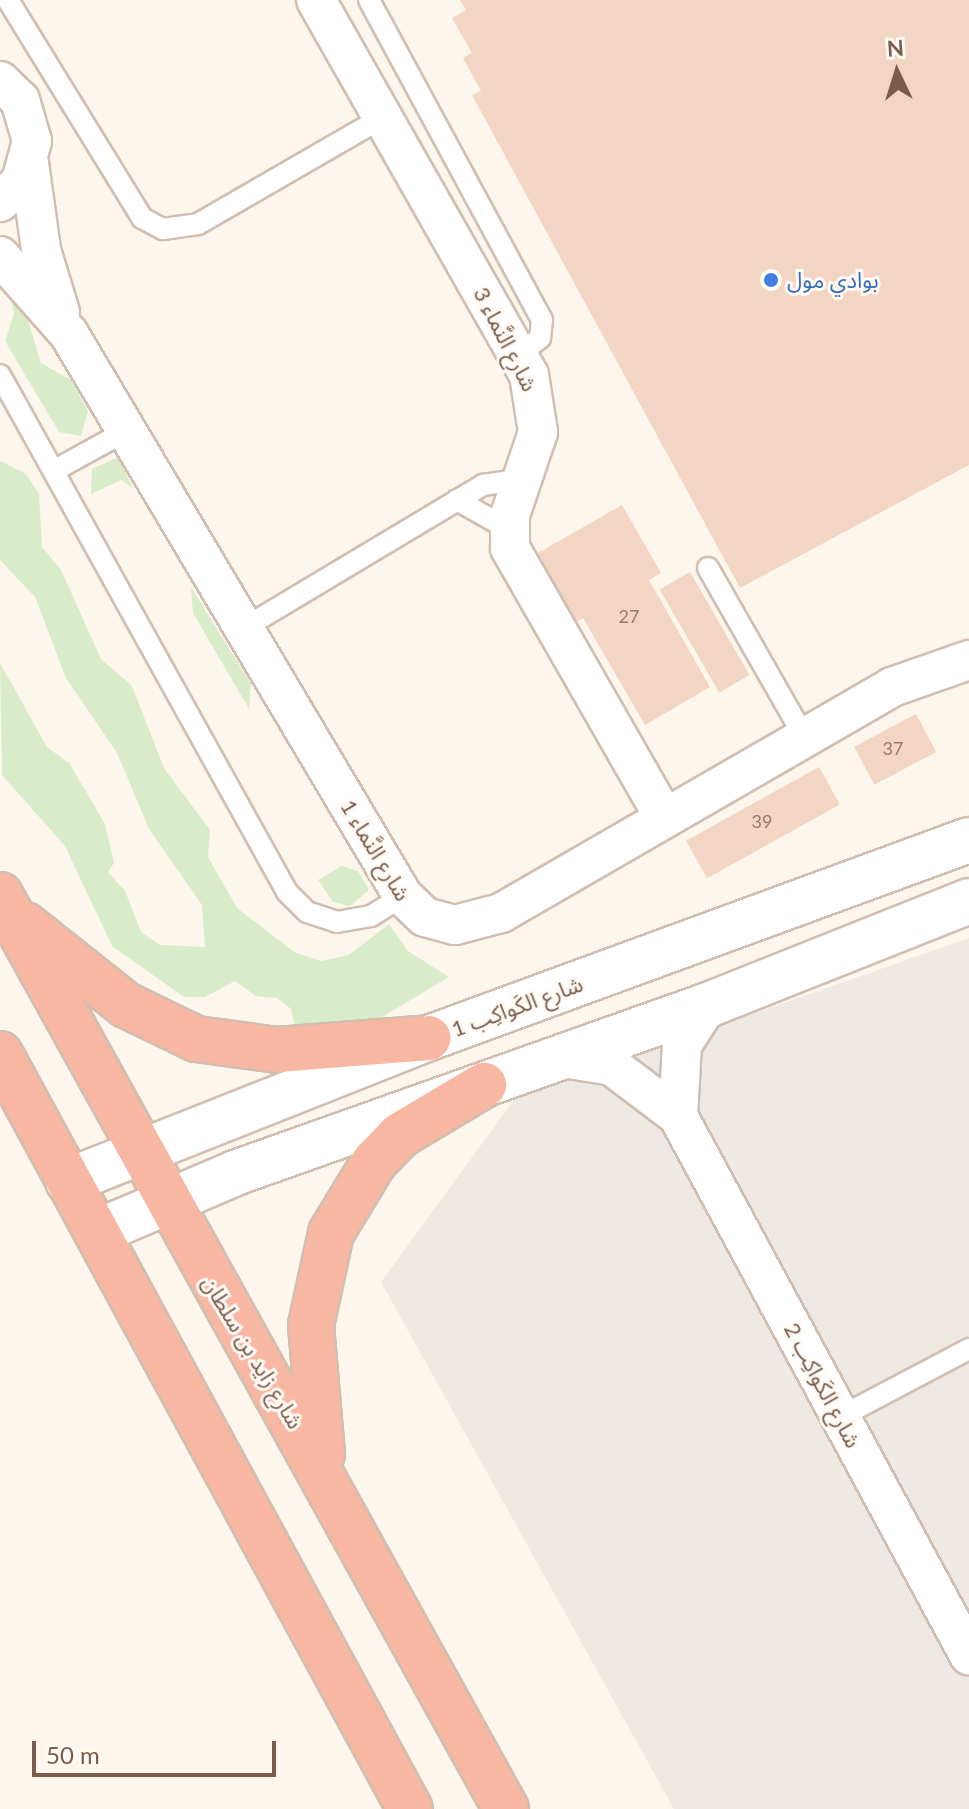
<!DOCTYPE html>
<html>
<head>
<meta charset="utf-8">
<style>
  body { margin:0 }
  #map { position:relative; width:969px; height:1809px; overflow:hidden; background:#fdf6ec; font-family:Lato,"Noto Sans Arabic",sans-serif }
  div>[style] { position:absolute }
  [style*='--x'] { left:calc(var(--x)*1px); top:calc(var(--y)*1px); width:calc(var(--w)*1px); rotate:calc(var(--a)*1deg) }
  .industrial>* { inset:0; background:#efe9e4 }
  .green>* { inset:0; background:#d8ecc9 }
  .building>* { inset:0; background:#f3d5c3; transform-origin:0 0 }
  .roads { filter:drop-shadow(2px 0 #d1beb0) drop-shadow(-2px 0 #d1beb0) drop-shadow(0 2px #d1beb0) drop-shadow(0 -2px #d1beb0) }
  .lane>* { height:20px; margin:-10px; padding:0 10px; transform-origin:10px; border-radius:10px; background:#fff }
  .street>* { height:38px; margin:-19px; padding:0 19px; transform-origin:19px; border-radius:19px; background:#fff }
  .secondary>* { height:44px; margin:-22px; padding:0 22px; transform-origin:22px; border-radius:22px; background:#fff }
  .highway>* { height:44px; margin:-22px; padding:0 22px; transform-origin:22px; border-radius:22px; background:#f7b7a3 }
  .dots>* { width:22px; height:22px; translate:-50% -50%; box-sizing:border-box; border:4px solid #fffaf3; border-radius:50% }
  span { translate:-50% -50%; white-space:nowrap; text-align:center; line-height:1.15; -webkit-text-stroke:6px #fffaf3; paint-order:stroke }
  .number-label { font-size:18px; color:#987a6a }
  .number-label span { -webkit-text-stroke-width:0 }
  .shop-label { font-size:22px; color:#366cbe }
  .left { translate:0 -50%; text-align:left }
  .street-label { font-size:22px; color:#7a5c4d }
  .north { position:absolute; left:857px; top:32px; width:80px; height:80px; -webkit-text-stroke:6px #fffaf3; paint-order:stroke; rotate:356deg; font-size:22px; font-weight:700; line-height:32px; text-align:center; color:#7a5c4d }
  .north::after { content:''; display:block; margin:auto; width:28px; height:36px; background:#7a5c4d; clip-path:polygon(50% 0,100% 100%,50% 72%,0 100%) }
  .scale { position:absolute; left:32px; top:1741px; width:244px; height:36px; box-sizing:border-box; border:4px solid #7a5c4d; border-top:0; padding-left:10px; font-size:24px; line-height:28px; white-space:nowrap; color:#7a5c4d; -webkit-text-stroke:6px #fffaf3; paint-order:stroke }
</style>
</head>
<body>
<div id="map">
  <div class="industrial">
    <div style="clip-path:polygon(969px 938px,969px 1809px,674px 1809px,381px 1282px,516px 1097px)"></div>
  </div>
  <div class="green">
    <div style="clip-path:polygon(10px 295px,27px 317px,41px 363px,71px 380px,88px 411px,81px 436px,59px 432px,5px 341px,14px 314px)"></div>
    <div style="clip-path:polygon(118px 457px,133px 488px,121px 480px,91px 494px,92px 469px)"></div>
    <div style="clip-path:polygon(0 461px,26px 474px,39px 494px,42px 547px,61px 570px,101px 659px,132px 686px,164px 768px,210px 830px,208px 857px,237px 908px,294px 952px,321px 961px,349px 955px,389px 924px,408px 951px,449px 977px,377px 1020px,295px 1027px,291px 1009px,277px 998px,256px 996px,235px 981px,205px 997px,184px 997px,112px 946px,65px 846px,2px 775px,0 663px,47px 747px,69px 763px,105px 824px,114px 863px,108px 872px,125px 891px,141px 932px,160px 945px,205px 947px,202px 905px,149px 829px,117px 753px,66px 678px,35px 597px,0 560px)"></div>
    <div style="clip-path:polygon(191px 587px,251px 684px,249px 709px,193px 613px)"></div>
    <div style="clip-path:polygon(342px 866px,358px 871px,369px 890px,350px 906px,333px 902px,318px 880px)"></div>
  </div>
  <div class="building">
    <div style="clip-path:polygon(460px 0,969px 0,969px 465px,740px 588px,472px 95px,481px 91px,463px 58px,472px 53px,452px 18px,466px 10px)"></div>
    <div style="clip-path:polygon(622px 505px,661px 573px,649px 580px,710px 687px,645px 725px,583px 618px,570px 626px,531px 557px)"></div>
    <div style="left:690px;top:572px;width:119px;height:35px;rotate:60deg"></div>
    <div style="left:916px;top:714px;width:43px;height:70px;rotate:62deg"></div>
    <div style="left:819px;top:767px;width:43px;height:152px;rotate:61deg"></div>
  </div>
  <div class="roads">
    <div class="lane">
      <div style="--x:8;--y:0;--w:256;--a:58.4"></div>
      <div style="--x:142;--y:218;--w:24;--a:28"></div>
      <div style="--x:163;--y:229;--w:35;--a:-8"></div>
      <div style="--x:198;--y:224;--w:214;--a:-30"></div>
      <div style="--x:369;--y:0;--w:364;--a:61.6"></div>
      <div style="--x:542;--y:320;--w:18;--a:96"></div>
      <div style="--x:540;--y:338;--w:26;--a:143"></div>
      <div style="--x:0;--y:375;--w:591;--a:60.96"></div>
      <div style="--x:287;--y:892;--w:28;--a:45"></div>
      <div style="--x:307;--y:912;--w:32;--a:18"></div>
      <div style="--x:337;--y:922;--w:35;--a:-10"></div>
      <div style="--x:371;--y:916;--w:38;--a:-32"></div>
      <div style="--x:55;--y:470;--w:81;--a:-28.8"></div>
      <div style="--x:457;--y:500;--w:59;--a:29.6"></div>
      <div style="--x:708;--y:568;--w:193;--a:60.3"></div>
      <div style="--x:244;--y:628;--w:279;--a:-30.9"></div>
      <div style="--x:483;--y:485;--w:40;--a:-8.5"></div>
      <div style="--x:840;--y:1417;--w:146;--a:-27.8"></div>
    </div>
    <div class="street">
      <div style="--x:316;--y:0;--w:431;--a:60.4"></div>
      <div style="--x:529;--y:375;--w:58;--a:81"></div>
      <div style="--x:538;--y:432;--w:88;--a:108.6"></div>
      <div style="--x:510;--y:515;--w:33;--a:90"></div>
      <div style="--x:510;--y:548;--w:310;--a:60.2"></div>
      <div style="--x:0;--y:81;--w:28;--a:44"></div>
      <div style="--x:20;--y:100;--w:43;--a:73.7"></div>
      <div style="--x:32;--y:141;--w:41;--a:105.4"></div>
      <div style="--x:21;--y:181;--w:30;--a:135"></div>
      <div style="--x:29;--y:163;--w:88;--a:82.1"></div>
      <div style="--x:41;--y:250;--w:65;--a:73"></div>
      <div style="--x:0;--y:256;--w:104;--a:48.5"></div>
      <div style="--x:69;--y:334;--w:654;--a:59.28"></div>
      <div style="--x:403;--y:896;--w:30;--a:44"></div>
      <div style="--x:425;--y:917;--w:31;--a:15"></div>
      <div style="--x:455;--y:925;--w:48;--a:-14.6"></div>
      <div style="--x:501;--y:913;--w:452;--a:-30"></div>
      <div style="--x:892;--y:687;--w:82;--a:-19.3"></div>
      <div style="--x:557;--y:1057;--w:56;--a:9.3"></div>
      <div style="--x:612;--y:1066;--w:83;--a:37.1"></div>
      <div style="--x:678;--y:1116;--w:613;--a:61.64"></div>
      <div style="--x:678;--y:1116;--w:71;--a:-86.8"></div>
      <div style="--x:682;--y:1045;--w:48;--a:-57"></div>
    </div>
    <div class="secondary">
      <div style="--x:68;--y:1181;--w:388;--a:-21.6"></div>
      <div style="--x:429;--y:1038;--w:575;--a:-20.14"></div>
      <div style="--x:97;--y:1232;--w:150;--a:-23.1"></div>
      <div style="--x:235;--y:1173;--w:502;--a:-19.55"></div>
      <div style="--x:708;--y:1005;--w:281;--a:-21.7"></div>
    </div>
    <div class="highway">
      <div style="--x:0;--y:895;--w:1045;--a:61.03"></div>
      <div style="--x:25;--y:925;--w:129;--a:38.4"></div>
      <div style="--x:126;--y:1005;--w:78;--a:25.9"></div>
      <div style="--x:196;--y:1039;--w:82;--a:7.7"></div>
      <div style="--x:277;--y:1050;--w:152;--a:-4.5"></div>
      <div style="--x:0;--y:1054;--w:859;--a:61.5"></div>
      <div style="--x:322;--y:1454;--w:129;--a:-94.9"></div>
      <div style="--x:311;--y:1325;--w:94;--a:-77.7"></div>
      <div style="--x:331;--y:1233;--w:83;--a:-58.8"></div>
      <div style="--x:374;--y:1162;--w:37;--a:-46"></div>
      <div style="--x:400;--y:1135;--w:98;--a:-30.8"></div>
    </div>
  </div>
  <div class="dots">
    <div style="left:771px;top:280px;background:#3f7fe0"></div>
  </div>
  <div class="number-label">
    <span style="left:629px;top:616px">27</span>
    <span style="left:893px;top:748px">37</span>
    <span style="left:762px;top:821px">39</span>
  </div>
  <div class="shop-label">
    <span class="left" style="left:787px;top:280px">بوادي مول</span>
  </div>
  <div class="street-label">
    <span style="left:506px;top:339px;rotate:63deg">شارع النَّماء 3</span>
    <span style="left:376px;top:850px;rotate:59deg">شارع النَّماء 1</span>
    <span style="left:517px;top:1006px;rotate:-20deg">شارع الكَواكِب 1</span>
    <span style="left:253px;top:1352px;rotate:59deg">شارع زايد بن سلطان</span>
    <span style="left:823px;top:1385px;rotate:62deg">شارع الكَواكِب 2</span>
  </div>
  <div class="north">N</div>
  <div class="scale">50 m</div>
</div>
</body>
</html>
